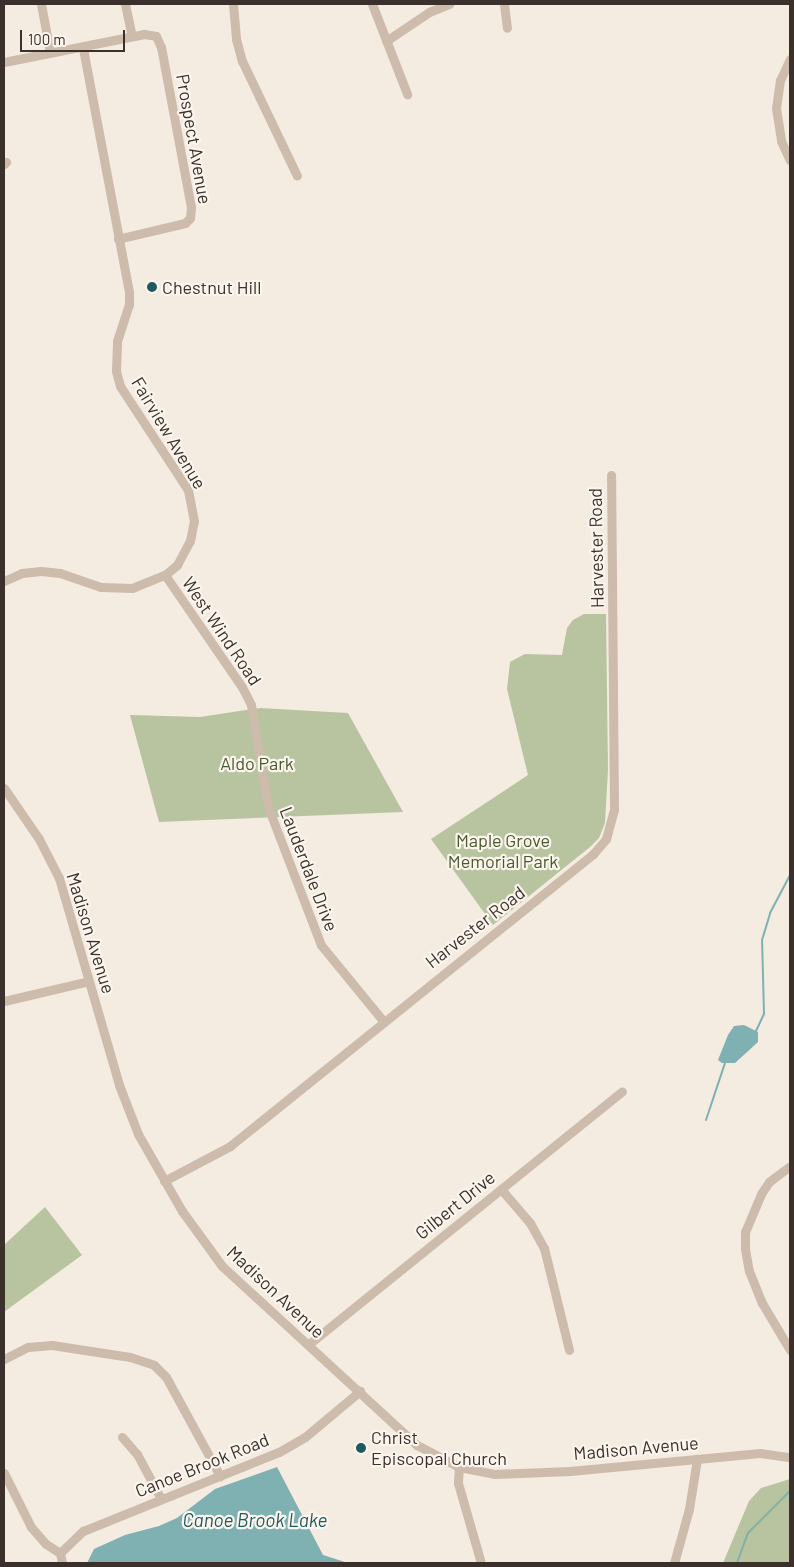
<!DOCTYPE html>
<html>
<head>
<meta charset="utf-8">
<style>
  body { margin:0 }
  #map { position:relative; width:794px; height:1567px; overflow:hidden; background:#f4ebe1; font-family:Barlow,sans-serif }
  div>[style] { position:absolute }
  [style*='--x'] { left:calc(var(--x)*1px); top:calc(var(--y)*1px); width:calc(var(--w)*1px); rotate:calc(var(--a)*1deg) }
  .green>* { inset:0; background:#b8c4a0 }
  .water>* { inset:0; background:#7fb0b2 }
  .stream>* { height:2px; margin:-1px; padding:0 1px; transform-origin:1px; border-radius:1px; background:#7fb0b2 }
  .minor>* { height:9px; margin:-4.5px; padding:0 4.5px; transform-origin:4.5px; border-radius:4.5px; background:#cdbbac }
  .dots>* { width:14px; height:14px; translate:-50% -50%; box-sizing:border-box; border:2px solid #fbf5ee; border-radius:50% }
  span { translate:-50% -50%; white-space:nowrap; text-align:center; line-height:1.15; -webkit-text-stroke:4.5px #fbf5ee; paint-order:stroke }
  .street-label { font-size:18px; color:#3b302b }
  .poi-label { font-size:18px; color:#3b302b }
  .left { translate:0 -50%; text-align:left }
  .park-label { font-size:18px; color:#4a5a2e }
  .water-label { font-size:19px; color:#1f5a5e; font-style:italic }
  .frame { position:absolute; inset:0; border:5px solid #3b302b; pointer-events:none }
  .scale { position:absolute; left:20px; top:30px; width:105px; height:22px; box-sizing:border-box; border:2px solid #3b302b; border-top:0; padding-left:6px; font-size:15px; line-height:18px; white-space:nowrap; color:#3b302b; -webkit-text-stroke:4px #fbf5ee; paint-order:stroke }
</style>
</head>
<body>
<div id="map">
  <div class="green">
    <div style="clip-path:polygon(584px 614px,606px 614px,608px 770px,605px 823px,599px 838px,590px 847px,493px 925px,431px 839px,528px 775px,507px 689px,510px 662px,525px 654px,562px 655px,567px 628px,573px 620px)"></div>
    <div style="clip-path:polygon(260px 708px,348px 713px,403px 812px,159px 822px,130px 715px,200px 717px)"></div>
    <div style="clip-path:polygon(45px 1207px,82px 1255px,4px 1312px,4px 1245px)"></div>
    <div style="clip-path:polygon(790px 1479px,790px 1563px,723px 1563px,749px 1501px,761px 1488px)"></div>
  </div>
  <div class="water">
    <div style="clip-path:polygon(744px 1025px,758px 1032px,758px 1042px,735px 1063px,722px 1063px,718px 1060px,728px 1035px,734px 1026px)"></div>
    <div style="clip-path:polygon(277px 1467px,323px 1555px,348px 1563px,87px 1563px,94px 1549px,125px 1535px,159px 1526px,177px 1518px,215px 1489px)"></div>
  </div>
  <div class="stream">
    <div style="--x:756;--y:1031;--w:19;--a:-65"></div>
    <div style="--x:764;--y:1014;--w:74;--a:-91.5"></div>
    <div style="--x:762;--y:940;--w:28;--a:-73"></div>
    <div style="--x:770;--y:913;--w:43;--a:-62.2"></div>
    <div style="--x:706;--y:1120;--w:60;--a:-71.6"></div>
    <div style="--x:737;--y:1563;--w:32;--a:-70"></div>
    <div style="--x:748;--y:1533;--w:59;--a:-45"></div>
  </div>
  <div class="minor">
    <div style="--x:41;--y:4;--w:49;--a:79.4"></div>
    <div style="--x:125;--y:4;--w:33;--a:78"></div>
    <div style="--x:233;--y:4;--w:35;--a:85"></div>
    <div style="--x:236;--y:39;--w:23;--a:75"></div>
    <div style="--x:242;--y:61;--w:127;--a:64.4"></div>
    <div style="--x:372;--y:4;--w:97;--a:68.7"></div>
    <div style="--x:504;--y:4;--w:24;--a:83"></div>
    <div style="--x:386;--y:41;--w:52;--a:-34"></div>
    <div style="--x:429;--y:12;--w:22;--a:-22"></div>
    <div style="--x:790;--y:59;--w:23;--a:115"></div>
    <div style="--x:780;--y:80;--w:28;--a:98"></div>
    <div style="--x:776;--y:108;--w:33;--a:81"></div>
    <div style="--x:781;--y:141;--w:21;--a:65"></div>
    <div style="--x:4;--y:62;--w:143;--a:-11.3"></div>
    <div style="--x:144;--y:34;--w:12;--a:9"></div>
    <div style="--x:156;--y:36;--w:12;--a:66"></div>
    <div style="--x:161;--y:47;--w:163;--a:79.4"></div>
    <div style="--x:191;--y:207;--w:11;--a:95"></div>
    <div style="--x:190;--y:218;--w:7;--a:135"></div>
    <div style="--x:185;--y:223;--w:69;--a:166.6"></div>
    <div style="--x:4;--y:164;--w:3;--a:-45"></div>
    <div style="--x:165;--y:575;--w:136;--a:55.5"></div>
    <div style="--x:242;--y:687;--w:20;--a:63"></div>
    <div style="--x:251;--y:705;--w:103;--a:80.5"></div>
    <div style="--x:268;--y:807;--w:148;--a:69"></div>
    <div style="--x:321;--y:945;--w:99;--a:50.7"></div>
    <div style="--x:4;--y:581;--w:20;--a:-24"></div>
    <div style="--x:22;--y:573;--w:19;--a:-6"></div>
    <div style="--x:41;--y:571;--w:19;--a:6"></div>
    <div style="--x:60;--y:573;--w:43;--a:18.9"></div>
    <div style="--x:101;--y:587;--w:31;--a:2"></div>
    <div style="--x:132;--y:588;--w:35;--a:-22"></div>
    <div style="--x:165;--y:575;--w:16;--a:-40"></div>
    <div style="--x:177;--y:565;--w:27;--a:-62"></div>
    <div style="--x:190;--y:541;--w:20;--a:-79"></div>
    <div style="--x:194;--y:521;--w:32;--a:-101"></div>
    <div style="--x:188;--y:490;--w:124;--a:-123.2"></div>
    <div style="--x:120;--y:386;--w:16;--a:-105"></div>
    <div style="--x:116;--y:371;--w:30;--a:-88"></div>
    <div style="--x:117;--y:341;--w:38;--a:-72"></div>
    <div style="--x:129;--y:305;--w:13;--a:-90"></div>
    <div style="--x:129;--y:292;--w:248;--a:-100.7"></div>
    <div style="--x:4;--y:788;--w:62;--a:55.5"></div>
    <div style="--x:39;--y:839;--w:44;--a:62.9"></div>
    <div style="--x:59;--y:878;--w:216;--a:73.8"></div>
    <div style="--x:119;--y:1085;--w:53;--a:68.8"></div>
    <div style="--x:138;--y:1134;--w:89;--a:60.3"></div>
    <div style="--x:182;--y:1211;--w:68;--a:54"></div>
    <div style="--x:222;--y:1266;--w:265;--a:42.6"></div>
    <div style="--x:417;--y:1445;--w:47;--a:27.6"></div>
    <div style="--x:459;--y:1467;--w:36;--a:11"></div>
    <div style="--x:494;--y:1474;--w:76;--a:-2.3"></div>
    <div style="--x:570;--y:1471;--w:191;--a:-5.4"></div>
    <div style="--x:760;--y:1453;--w:30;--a:8"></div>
    <div style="--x:4;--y:1001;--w:87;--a:-13.2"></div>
    <div style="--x:790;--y:1166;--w:26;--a:143"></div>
    <div style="--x:769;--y:1182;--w:14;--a:124"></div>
    <div style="--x:761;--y:1194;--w:41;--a:112.8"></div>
    <div style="--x:745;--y:1232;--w:17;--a:90"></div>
    <div style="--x:745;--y:1249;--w:22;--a:80"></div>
    <div style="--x:749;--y:1271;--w:35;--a:68"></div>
    <div style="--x:762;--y:1303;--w:55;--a:59.2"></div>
    <div style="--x:164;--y:1181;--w:75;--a:-27.9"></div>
    <div style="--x:230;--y:1146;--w:466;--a:-38.8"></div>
    <div style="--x:593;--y:854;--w:20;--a:-49"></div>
    <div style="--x:606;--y:839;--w:30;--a:-75"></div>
    <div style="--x:614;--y:810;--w:335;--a:-90.5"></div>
    <div style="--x:501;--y:1189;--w:45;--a:49.5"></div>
    <div style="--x:530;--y:1223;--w:29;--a:61"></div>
    <div style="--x:544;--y:1248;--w:105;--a:76.2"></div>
    <div style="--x:309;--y:1344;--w:402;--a:-38.9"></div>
    <div style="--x:4;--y:1359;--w:27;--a:-27"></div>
    <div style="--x:28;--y:1347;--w:24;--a:-5"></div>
    <div style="--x:52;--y:1345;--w:79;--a:8.7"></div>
    <div style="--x:130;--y:1357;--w:25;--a:18"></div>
    <div style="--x:154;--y:1365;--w:17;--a:45"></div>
    <div style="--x:166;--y:1377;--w:113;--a:61.4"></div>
    <div style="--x:122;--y:1437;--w:23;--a:49"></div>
    <div style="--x:137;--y:1454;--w:51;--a:61.9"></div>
    <div style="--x:459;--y:1467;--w:16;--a:94"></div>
    <div style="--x:458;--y:1483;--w:83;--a:74"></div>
    <div style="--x:4;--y:1473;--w:60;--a:63.4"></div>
    <div style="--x:31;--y:1527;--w:23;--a:49"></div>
    <div style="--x:46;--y:1544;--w:17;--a:33"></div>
    <div style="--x:62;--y:1563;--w:10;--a:-101"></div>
    <div style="--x:60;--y:1553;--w:32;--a:-44"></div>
    <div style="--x:83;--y:1531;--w:211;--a:-22"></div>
    <div style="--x:279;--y:1452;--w:30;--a:-30"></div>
    <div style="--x:305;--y:1437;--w:72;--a:-39.9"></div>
    <div style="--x:674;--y:1563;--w:56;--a:-74.5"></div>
    <div style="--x:689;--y:1509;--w:51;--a:-80.9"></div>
  </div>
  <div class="dots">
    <div style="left:152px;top:287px;background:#1f5a5e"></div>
    <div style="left:361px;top:1448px;background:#1f5a5e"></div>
  </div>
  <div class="street-label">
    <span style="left:194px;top:139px;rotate:80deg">Prospect Avenue</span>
    <span style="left:169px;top:433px;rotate:59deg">Fairview Avenue</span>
    <span style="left:596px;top:548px;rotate:-91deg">Harvester Road</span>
    <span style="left:222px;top:631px;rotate:56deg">West Wind Road</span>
    <span style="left:309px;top:869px;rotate:69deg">Lauderdale Drive</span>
    <span style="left:475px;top:927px;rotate:-38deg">Harvester Road</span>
    <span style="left:91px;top:933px;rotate:73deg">Madison Avenue</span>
    <span style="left:455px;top:1205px;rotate:-39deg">Gilbert Drive</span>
    <span style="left:276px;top:1292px;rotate:43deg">Madison Avenue</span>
    <span style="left:636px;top:1448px;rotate:-5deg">Madison Avenue</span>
    <span style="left:202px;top:1465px;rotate:-22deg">Canoe Brook Road</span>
  </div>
  <div class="poi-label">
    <span class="left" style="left:162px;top:287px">Chestnut Hill</span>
    <span class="left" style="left:371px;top:1448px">Christ<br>Episcopal Church</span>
  </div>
  <div class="park-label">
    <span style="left:257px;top:763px">Aldo Park</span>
    <span style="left:503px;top:851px">Maple Grove<br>Memorial Park</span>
  </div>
  <div class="water-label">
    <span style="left:255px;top:1520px">Canoe Brook Lake</span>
  </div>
  <div class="frame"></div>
  <div class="scale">100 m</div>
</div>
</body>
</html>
